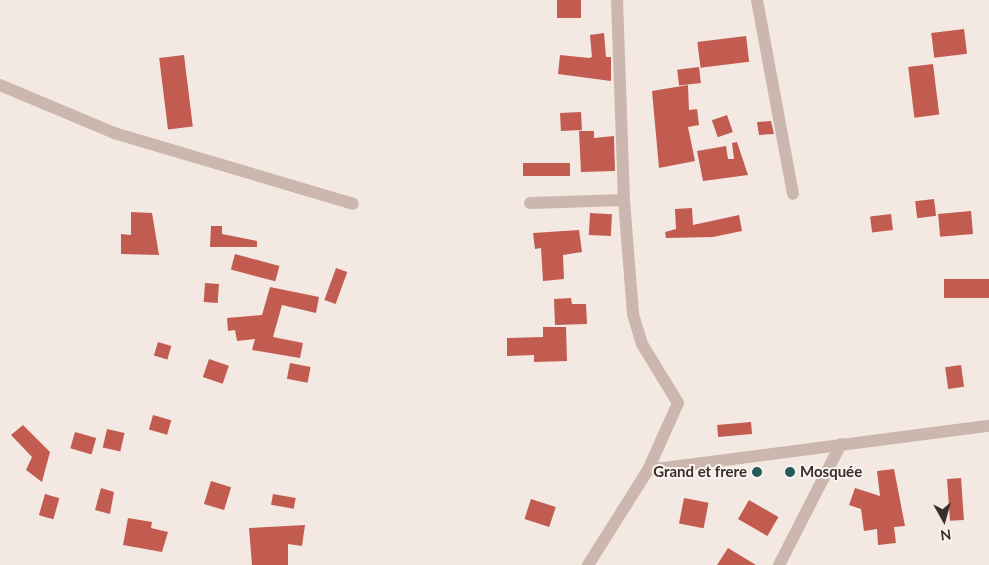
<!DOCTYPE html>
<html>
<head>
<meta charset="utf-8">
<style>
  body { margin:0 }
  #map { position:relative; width:989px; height:565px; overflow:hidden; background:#f3e8e2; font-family:Lato,sans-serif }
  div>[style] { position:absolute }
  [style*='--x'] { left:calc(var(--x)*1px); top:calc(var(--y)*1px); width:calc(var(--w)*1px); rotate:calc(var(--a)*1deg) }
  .building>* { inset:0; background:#c25c51; transform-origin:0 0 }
  .street>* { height:12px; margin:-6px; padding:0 6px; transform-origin:6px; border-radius:6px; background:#cbb7ad }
  .dots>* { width:14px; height:14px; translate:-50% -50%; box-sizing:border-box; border:2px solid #faf3ef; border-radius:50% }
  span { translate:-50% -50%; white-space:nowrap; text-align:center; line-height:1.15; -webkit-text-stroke:4px #faf3ef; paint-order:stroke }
  .poi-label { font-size:15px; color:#3a2e2c; font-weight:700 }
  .right { translate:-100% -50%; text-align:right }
  .left { translate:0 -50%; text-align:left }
  .north { position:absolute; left:919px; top:495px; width:50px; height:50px; -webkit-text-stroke:4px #faf3ef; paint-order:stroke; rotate:173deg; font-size:14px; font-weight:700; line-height:20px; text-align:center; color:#3a2e2c }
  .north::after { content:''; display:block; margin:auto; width:18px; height:22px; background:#3a2e2c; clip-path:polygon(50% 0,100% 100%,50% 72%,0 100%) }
</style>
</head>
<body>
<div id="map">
  <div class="building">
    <div style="left:557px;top:0;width:24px;height:18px"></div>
    <div style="left:964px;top:29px;width:25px;height:33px;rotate:83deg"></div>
    <div style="clip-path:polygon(604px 33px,606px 57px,611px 57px,611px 81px,558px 74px,560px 55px,589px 58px,592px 57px,590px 35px)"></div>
    <div style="left:746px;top:36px;width:26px;height:49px;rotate:83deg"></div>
    <div style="left:184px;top:55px;width:72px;height:25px;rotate:83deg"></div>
    <div style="left:933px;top:64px;width:51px;height:25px;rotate:83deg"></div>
    <div style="left:699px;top:67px;width:16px;height:22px;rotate:83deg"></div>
    <div style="clip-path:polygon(688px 85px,689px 110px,697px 109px,699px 125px,688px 127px,695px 161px,659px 168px,652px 91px)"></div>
    <div style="left:581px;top:112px;width:18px;height:21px;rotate:87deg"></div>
    <div style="left:727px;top:115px;width:18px;height:16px;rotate:71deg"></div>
    <div style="clip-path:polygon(771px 121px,774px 134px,759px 135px,757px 122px)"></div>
    <div style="clip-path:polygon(579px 131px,594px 131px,594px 138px,614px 136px,615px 171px,581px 172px)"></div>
    <div style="clip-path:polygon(737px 142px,748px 175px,703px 181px,697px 151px,726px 146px,728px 159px,734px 159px,732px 143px)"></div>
    <div style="left:523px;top:163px;width:47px;height:13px"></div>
    <div style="left:934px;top:199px;width:17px;height:19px;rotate:83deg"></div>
    <div style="clip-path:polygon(692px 208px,693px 225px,739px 215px,742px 231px,713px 237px,666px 238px,665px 232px,676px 229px,675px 209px)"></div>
    <div style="left:971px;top:211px;width:23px;height:33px;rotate:85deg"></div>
    <div style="clip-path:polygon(131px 212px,152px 213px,159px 255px,121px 254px,121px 234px,131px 235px)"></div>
    <div style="left:590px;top:213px;width:22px;height:22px;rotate:3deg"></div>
    <div style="left:891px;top:214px;width:16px;height:21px;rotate:83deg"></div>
    <div style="clip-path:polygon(211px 226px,222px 226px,222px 234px,257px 241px,257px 247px,210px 247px)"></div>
    <div style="clip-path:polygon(579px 230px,582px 252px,563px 255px,564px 279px,543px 281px,541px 248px,535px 249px,533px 233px)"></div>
    <div style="left:235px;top:254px;width:46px;height:16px;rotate:15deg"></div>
    <div style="left:336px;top:268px;width:12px;height:34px;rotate:20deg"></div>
    <div style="left:989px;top:279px;width:19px;height:45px;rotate:90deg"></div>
    <div style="left:205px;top:283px;width:14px;height:19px;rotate:4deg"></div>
    <div style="clip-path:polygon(270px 287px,319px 297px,316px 313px,282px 305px,273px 337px,303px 343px,300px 358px,252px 350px,255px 339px,237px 341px,235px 330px,228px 331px,227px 318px,262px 315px)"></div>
    <div style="clip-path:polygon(571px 298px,572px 304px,586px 304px,587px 324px,555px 325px,554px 299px)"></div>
    <div style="clip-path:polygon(543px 327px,566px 327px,567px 361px,534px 362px,534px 355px,507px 356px,507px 338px,543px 337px)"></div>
    <div style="left:158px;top:342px;width:14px;height:14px;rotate:17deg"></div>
    <div style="left:209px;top:359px;width:21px;height:19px;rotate:19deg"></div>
    <div style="left:290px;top:363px;width:21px;height:16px;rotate:11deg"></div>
    <div style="left:961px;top:365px;width:22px;height:16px;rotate:82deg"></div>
    <div style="left:153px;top:415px;width:19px;height:15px;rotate:16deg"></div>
    <div style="left:751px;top:422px;width:12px;height:34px;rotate:85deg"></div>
    <div style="clip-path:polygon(23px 425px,50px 452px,42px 482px,26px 470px,32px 457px,11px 435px)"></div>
    <div style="left:107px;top:429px;width:18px;height:19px;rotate:13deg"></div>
    <div style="left:75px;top:432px;width:22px;height:17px;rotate:16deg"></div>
    <div style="clip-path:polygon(894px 469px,905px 526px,894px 527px,896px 543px,878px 545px,877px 529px,864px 531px,861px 509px,849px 505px,855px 488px,880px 496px,877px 471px)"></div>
    <div style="left:961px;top:478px;width:42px;height:14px;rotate:86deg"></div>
    <div style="left:211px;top:481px;width:21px;height:24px;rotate:17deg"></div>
    <div style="clip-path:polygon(101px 488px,114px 492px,110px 514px,95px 510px)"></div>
    <div style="left:45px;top:494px;width:15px;height:22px;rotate:16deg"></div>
    <div style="left:273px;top:494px;width:23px;height:11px;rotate:10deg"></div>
    <div style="left:684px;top:498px;width:25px;height:26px;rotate:11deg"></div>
    <div style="left:531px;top:499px;width:26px;height:21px;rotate:18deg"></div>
    <div style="left:749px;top:500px;width:34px;height:22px;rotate:30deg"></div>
    <div style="clip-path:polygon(128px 518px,152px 522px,151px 528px,168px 532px,162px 552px,123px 545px)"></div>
    <div style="clip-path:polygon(305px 525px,302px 546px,288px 544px,288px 565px,252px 565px,249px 528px)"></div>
    <div style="clip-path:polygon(728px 548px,756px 565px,717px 565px)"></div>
  </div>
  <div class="street">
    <div style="--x:757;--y:0;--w:197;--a:79.5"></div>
    <div style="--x:0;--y:85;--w:124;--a:22.8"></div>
    <div style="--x:114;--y:133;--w:249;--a:16.5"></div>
    <div style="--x:530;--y:203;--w:94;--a:-1.8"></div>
    <div style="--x:648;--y:470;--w:344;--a:-7.4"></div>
    <div style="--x:588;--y:565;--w:112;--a:-57.7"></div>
    <div style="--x:648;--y:470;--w:73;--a:-65.9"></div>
    <div style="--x:678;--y:403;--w:69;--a:-121.4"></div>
    <div style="--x:642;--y:344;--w:31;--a:-107"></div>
    <div style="--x:633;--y:314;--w:114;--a:-94.5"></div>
    <div style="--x:624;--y:200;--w:200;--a:-92"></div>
    <div style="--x:779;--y:565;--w:136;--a:-62.9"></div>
  </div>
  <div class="dots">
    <div style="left:757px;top:472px;background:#225b57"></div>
    <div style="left:790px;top:472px;background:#225b57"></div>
  </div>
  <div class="poi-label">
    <span class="right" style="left:747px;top:472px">Grand et frere</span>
    <span class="left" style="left:800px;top:472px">Mosquée</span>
  </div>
  <div class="north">N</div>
</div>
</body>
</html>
